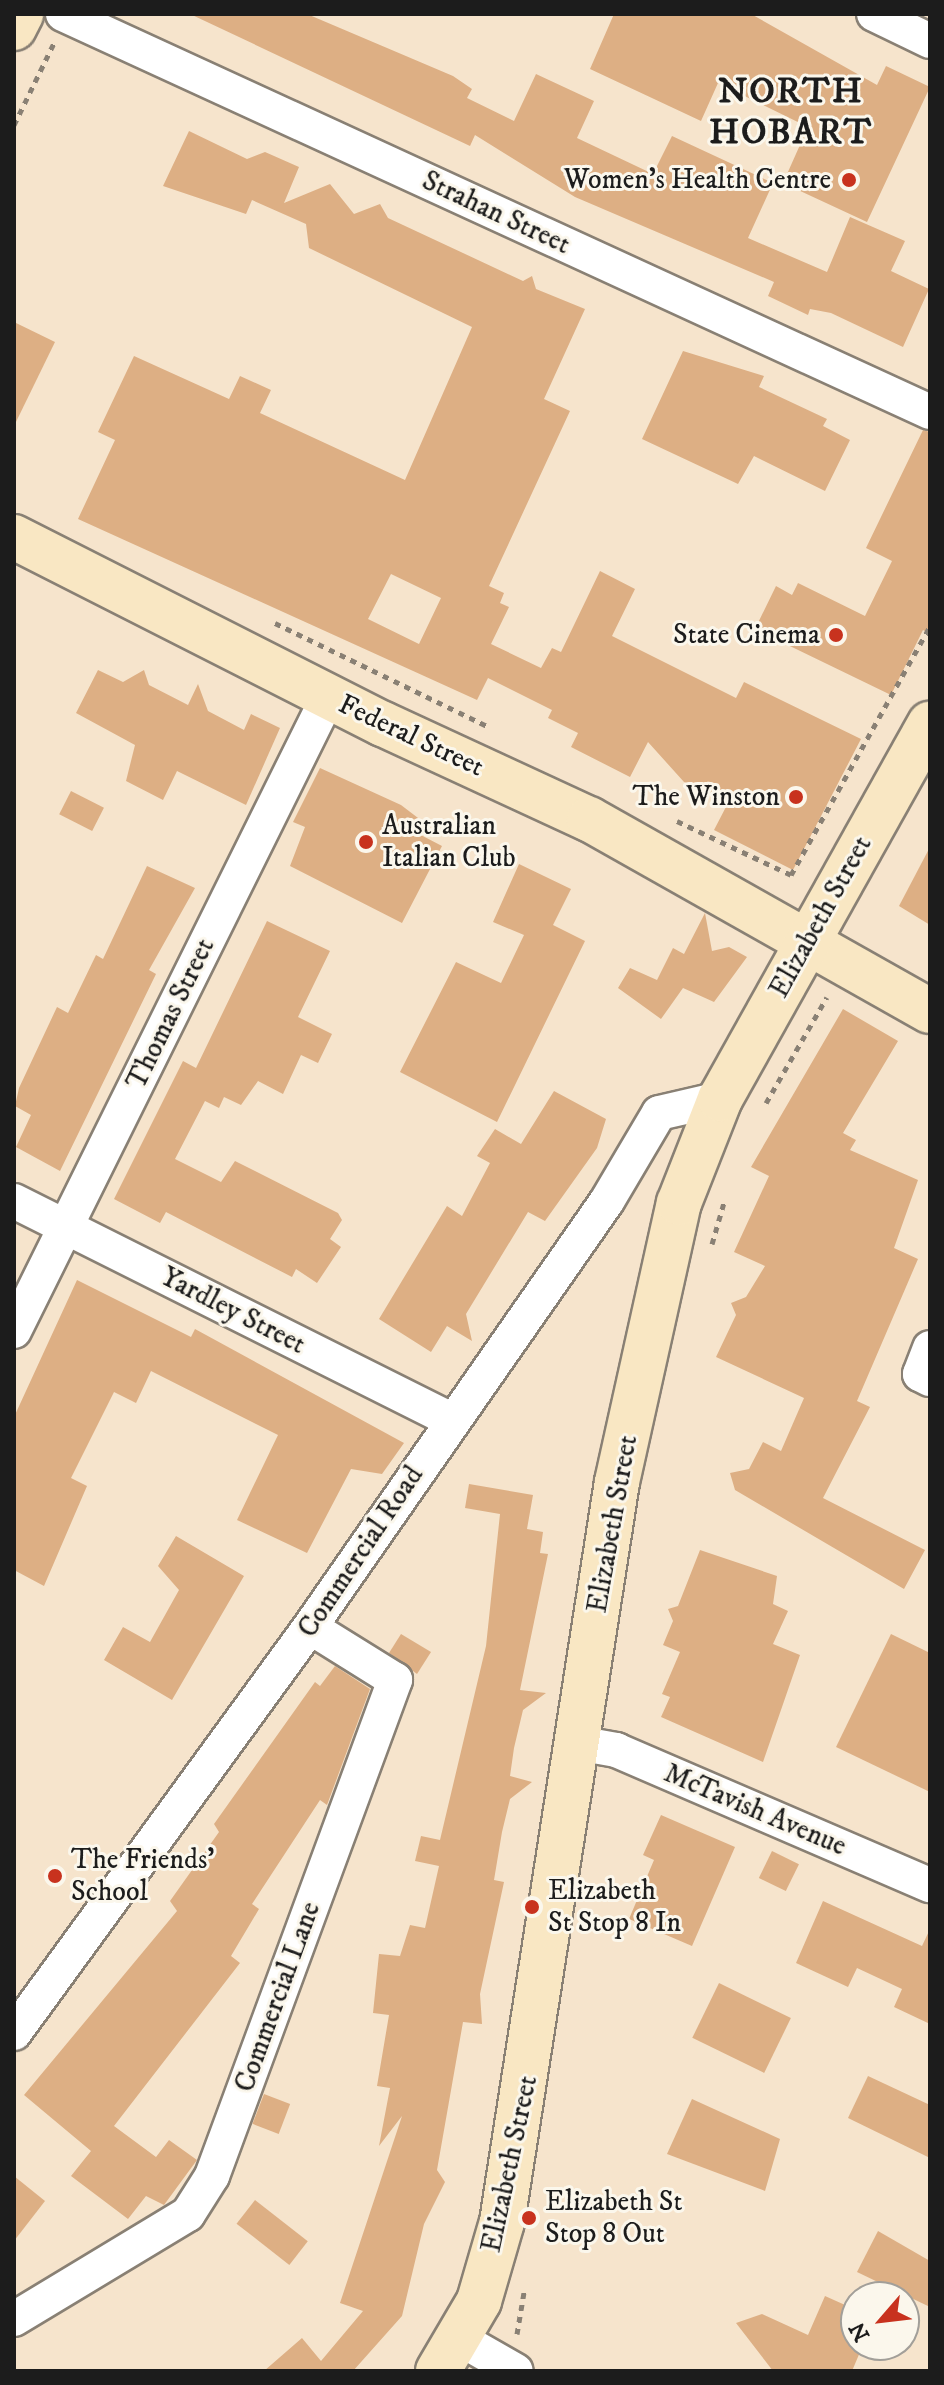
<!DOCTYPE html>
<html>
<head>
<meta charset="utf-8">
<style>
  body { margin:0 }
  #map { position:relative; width:944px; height:2385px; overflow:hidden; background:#f6e4cc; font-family:"IM FELL DW Pica",serif }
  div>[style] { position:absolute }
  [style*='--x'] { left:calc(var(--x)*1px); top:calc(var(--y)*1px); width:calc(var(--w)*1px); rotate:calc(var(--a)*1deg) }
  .building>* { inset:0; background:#ddaf84; transform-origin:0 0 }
  .path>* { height:5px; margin-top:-2.5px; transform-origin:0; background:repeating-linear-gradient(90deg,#898074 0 6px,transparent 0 12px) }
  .roads { filter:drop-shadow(2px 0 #898074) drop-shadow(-2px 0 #898074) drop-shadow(0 2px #898074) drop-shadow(0 -2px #898074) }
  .street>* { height:34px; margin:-17px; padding:0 17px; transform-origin:17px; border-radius:17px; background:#fff }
  .secondary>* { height:44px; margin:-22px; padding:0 22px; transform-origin:22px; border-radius:22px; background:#f9e7c3 }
  .dots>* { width:22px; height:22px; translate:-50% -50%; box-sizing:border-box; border:4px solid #fbf7ec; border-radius:50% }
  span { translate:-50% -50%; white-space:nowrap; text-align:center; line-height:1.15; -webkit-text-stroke:6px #fbf7ec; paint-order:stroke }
  .poi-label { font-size:28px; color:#1c1c1c }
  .right { translate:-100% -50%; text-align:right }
  .left { translate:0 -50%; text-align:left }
  .street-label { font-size:28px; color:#1c1c1c }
  .district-label { font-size:36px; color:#1c1c1c; font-weight:700; letter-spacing:2px }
  .frame { position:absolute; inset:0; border:16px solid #1c1c1c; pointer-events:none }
  .north { position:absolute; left:840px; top:2281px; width:80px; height:80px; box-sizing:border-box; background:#fbf7ec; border:2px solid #a29f99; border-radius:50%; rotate:242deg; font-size:22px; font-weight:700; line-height:32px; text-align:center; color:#1c1c1c }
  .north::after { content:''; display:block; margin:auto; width:28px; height:36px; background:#c8321e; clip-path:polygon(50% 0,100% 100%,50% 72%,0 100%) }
</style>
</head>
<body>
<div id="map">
  <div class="building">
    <div style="clip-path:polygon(190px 14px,307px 14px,453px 76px,472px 89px,467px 98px,514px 121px,536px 74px,594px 101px,577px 138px,653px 174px,672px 136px,773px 183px,748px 238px,827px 272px,850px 217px,905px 241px,891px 271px,929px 289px,903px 347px,831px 313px,810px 309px,808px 315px,768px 296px,774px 282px,575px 197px,475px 135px,470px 146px)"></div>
    <div style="clip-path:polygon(614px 14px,751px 14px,877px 85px,886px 66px,930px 87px,867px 222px,783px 183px,808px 127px,718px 83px,701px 121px,590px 69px)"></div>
    <div style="clip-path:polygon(evenodd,189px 131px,247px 159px,265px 152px,299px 167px,284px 203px,330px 184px,354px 214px,380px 204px,388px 218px,523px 281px,532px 276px,536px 289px,585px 309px,544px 399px,570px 411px,489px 586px,504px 593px,500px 603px,509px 607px,491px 644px,541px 668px,552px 648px,561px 652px,600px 571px,635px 589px,612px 636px,736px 698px,744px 682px,861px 739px,793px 870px,714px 830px,728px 803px,684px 782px,648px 742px,630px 777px,571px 747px,578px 733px,548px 718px,552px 710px,488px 678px,477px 700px,78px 519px,115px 440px,98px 432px,134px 356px,229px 399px,240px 376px,271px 390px,260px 413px,405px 480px,472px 327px,309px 248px,306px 224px,252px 200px,246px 214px,163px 186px,189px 131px,391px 574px,441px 598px,419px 644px,368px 619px,391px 574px)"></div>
    <div style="clip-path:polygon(14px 322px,55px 342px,14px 426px)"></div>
    <div style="clip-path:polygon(683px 351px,764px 376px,759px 387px,827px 419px,823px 426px,850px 440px,825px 491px,754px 456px,738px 484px,642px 439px)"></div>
    <div style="clip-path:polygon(923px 430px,930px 432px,930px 634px,923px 630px,891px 695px,755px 629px,776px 586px,792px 595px,798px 583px,865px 616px,892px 561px,866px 548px)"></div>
    <div style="clip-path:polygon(98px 670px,123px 682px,144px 670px,149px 685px,188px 705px,198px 684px,208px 711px,244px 730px,251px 714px,280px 728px,246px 805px,177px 771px,163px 800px,126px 781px,135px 745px,76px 713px)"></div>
    <div style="clip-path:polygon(320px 768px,401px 805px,422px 821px,415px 832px,442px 846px,402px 923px,290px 866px,305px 827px,293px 822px)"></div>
    <div style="left:71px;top:791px;width:37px;height:26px;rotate:27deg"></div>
    <div style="clip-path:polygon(930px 847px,930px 925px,899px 906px)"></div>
    <div style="clip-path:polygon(519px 864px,571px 889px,553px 925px,585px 941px,497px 1122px,400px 1072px,456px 962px,501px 983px,524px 935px,493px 922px)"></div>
    <div style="clip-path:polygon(147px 866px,195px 888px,149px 970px,156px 974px,60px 1171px,16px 1147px,31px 1115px,15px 1106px,19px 1088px,57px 1007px,68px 1013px,96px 955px,103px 959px)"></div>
    <div style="clip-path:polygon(705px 913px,712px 951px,729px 947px,747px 957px,714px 1002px,683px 988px,661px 1019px,618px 988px,630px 968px,657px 980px,673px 948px,684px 954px)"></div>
    <div style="clip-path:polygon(267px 921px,330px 951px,298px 1017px,332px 1034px,318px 1063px,301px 1055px,283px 1094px,258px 1081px,241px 1105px,224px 1097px,219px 1108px,205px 1101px,175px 1159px,221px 1182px,235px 1161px,338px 1213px,342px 1220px,330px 1239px,341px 1247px,317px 1283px,296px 1269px,292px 1277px,166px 1212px,160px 1223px,114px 1199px,183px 1061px,196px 1068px)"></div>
    <div style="clip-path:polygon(843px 1009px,898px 1041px,843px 1133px,856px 1140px,850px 1150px,918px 1180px,894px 1248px,918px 1259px,857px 1401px,870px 1407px,823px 1498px,925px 1550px,904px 1589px,735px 1490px,730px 1473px,749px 1469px,763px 1442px,781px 1451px,804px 1398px,716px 1357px,736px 1315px,731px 1303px,746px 1297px,765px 1266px,734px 1252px,769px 1176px,751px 1167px)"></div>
    <div style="clip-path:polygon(554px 1091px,606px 1119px,597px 1148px,545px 1221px,528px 1212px,466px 1314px,472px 1341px,447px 1326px,431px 1352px,379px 1319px,447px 1206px,462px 1216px,490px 1163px,477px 1156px,495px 1129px,521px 1144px)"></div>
    <div style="clip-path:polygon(77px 1280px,191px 1337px,195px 1329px,404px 1443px,382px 1474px,351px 1469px,307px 1553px,237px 1520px,278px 1435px,151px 1371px,136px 1403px,114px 1392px,71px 1478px,87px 1486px,44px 1586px,14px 1570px,14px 1417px)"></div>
    <div style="clip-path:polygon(469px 1484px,533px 1495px,527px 1529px,543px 1532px,540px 1553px,548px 1554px,520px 1690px,546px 1693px,523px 1710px,514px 1748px,510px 1776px,532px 1782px,510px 1799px,502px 1832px,494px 1880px,504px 1882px,480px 1994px,482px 2024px,463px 2022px,437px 2170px,445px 2182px,424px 2224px,402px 2316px,353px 2371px,264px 2371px,302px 2338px,321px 2361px,363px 2311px,340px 2303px,402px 2116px,379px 2146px,390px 2088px,377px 2086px,389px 2015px,373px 2013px,379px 1954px,400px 1956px,410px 1925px,425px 1928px,439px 1866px,415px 1861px,421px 1836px,440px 1840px,486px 1646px,500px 1514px,465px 1508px)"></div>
    <div style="clip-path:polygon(176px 1536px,244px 1576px,172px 1700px,104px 1660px,123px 1627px,150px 1642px,179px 1590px,158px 1566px)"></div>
    <div style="clip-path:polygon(700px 1550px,777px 1576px,773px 1604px,788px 1611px,773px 1644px,800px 1655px,763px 1762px,661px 1717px,670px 1697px,662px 1694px,680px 1652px,663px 1645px,673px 1621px,668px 1609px,678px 1606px)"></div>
    <div style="clip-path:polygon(401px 1634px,431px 1652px,417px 1674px,389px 1653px)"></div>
    <div style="clip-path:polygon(891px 1634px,930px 1653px,930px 1792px,836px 1747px)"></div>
    <div style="clip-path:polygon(335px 1666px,370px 1689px,327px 1805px,320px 1800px,252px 1904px,259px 1909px,231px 1956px,240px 1963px,114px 2126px,156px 2157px,169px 2140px,197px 2160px,164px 2205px,146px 2196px,128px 2219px,71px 2176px,91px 2151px,24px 2095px,177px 1911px,170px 1901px,219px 1832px,214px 1824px,315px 1682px,320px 1686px)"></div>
    <div style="clip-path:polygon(661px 1815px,735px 1847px,692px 1946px,629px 1919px,654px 1860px,643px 1855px)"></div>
    <div style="left:772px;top:1851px;width:30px;height:30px;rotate:26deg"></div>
    <div style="clip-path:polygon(823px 1901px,922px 1946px,930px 1929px,930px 2024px,894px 2007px,902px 1989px,857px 1968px,848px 1987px,796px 1963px)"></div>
    <div style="left:719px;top:1983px;width:80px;height:61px;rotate:26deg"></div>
    <div style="clip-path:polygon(868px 2076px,930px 2105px,930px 2158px,848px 2118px)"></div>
    <div style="left:264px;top:2094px;width:28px;height:32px;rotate:21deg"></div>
    <div style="clip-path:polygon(692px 2099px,780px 2139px,765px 2191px,667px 2154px)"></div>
    <div style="clip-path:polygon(14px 2176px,45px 2201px,14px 2241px)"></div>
    <div style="left:255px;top:2200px;width:67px;height:30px;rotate:38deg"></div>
    <div style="clip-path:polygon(878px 2231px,930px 2261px,930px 2307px,857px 2272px)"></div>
    <div style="clip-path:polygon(825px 2296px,854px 2309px,845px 2327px,863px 2345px,852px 2371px,773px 2371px,736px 2323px,762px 2314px,808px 2335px)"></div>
  </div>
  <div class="path">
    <div style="--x:14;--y:125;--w:91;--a:-64"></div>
    <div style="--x:275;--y:623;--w:238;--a:25.9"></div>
    <div style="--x:677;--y:821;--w:126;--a:25.3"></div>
    <div style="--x:791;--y:875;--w:285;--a:-60.8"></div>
    <div style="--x:766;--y:1103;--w:122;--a:-60.1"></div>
    <div style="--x:712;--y:1244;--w:47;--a:-73.9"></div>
    <div style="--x:517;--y:2334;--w:43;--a:-80.5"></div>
  </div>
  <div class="roads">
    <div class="street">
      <div style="--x:63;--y:14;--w:954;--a:24.66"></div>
      <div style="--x:874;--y:14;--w:62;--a:25.7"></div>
      <div style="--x:14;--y:1201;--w:489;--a:26.6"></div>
      <div style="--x:14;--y:1331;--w:707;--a:-63.65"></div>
      <div style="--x:930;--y:1348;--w:28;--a:111"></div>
      <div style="--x:920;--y:1374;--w:11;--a:27"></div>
      <div style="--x:577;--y:1743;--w:40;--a:10"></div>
      <div style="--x:616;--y:1750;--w:342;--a:23.3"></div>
      <div style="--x:14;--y:2033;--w:502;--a:-53.91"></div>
      <div style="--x:310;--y:1627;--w:519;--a:-55.12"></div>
      <div style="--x:607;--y:1201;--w:102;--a:-59.4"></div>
      <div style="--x:659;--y:1113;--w:63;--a:-12.9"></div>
      <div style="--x:14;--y:2319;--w:203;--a:-31.1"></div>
      <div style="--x:188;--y:2214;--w:45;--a:-57.7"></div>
      <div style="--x:212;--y:2176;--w:529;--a:-69.75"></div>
      <div style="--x:395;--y:1680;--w:100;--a:-148.1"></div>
      <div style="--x:460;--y:2339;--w:64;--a:29.7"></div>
    </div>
    <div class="secondary">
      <div style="--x:14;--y:28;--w:16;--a:-63"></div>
      <div style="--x:14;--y:537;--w:414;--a:26.9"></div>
      <div style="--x:383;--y:724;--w:227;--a:24.8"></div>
      <div style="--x:589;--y:819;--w:391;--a:29.4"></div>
      <div style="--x:438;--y:2371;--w:81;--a:-59.6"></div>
      <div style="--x:479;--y:2301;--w:82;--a:-73.8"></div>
      <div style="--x:502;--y:2222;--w:749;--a:-81.17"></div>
      <div style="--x:617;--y:1482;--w:286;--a:-77.5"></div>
      <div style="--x:679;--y:1203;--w:112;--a:-68.5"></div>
      <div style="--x:720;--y:1099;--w:430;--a:-60.8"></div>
    </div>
  </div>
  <div class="dots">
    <div style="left:849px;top:180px;background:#c8321e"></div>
    <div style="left:836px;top:635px;background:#c8321e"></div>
    <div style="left:796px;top:797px;background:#c8321e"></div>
    <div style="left:366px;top:842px;background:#c8321e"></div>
    <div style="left:55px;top:1876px;background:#c8321e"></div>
    <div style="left:532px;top:1907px;background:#c8321e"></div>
    <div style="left:529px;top:2218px;background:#c8321e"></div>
  </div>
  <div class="poi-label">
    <span class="right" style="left:831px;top:180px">Women's Health Centre</span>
    <span class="right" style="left:820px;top:635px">State Cinema</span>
    <span class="right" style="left:780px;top:797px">The Winston</span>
    <span class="left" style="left:382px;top:842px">Australian<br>Italian Club</span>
    <span class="left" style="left:71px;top:1876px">The Friends'<br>School</span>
    <span class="left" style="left:548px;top:1907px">Elizabeth<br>St Stop 8 In</span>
    <span class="left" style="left:545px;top:2218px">Elizabeth St<br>Stop 8 Out</span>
  </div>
  <div class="street-label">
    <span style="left:496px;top:213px;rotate:25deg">Strahan Street</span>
    <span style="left:411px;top:736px;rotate:25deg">Federal Street</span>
    <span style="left:821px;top:917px;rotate:-61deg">Elizabeth Street</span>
    <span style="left:171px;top:1014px;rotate:-64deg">Thomas Street</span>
    <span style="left:233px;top:1311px;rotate:27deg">Yardley Street</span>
    <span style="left:613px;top:1524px;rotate:-80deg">Elizabeth Street</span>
    <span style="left:361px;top:1552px;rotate:-56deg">Commercial Road</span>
    <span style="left:755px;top:1810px;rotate:23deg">McTavish Avenue</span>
    <span style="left:278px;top:1997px;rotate:-70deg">Commercial Lane</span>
    <span style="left:510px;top:2164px;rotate:-78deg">Elizabeth Street</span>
  </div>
  <div class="district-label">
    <span style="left:791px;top:112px">NORTH<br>HOBART</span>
  </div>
  <div class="frame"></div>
  <div class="north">N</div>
</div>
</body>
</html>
